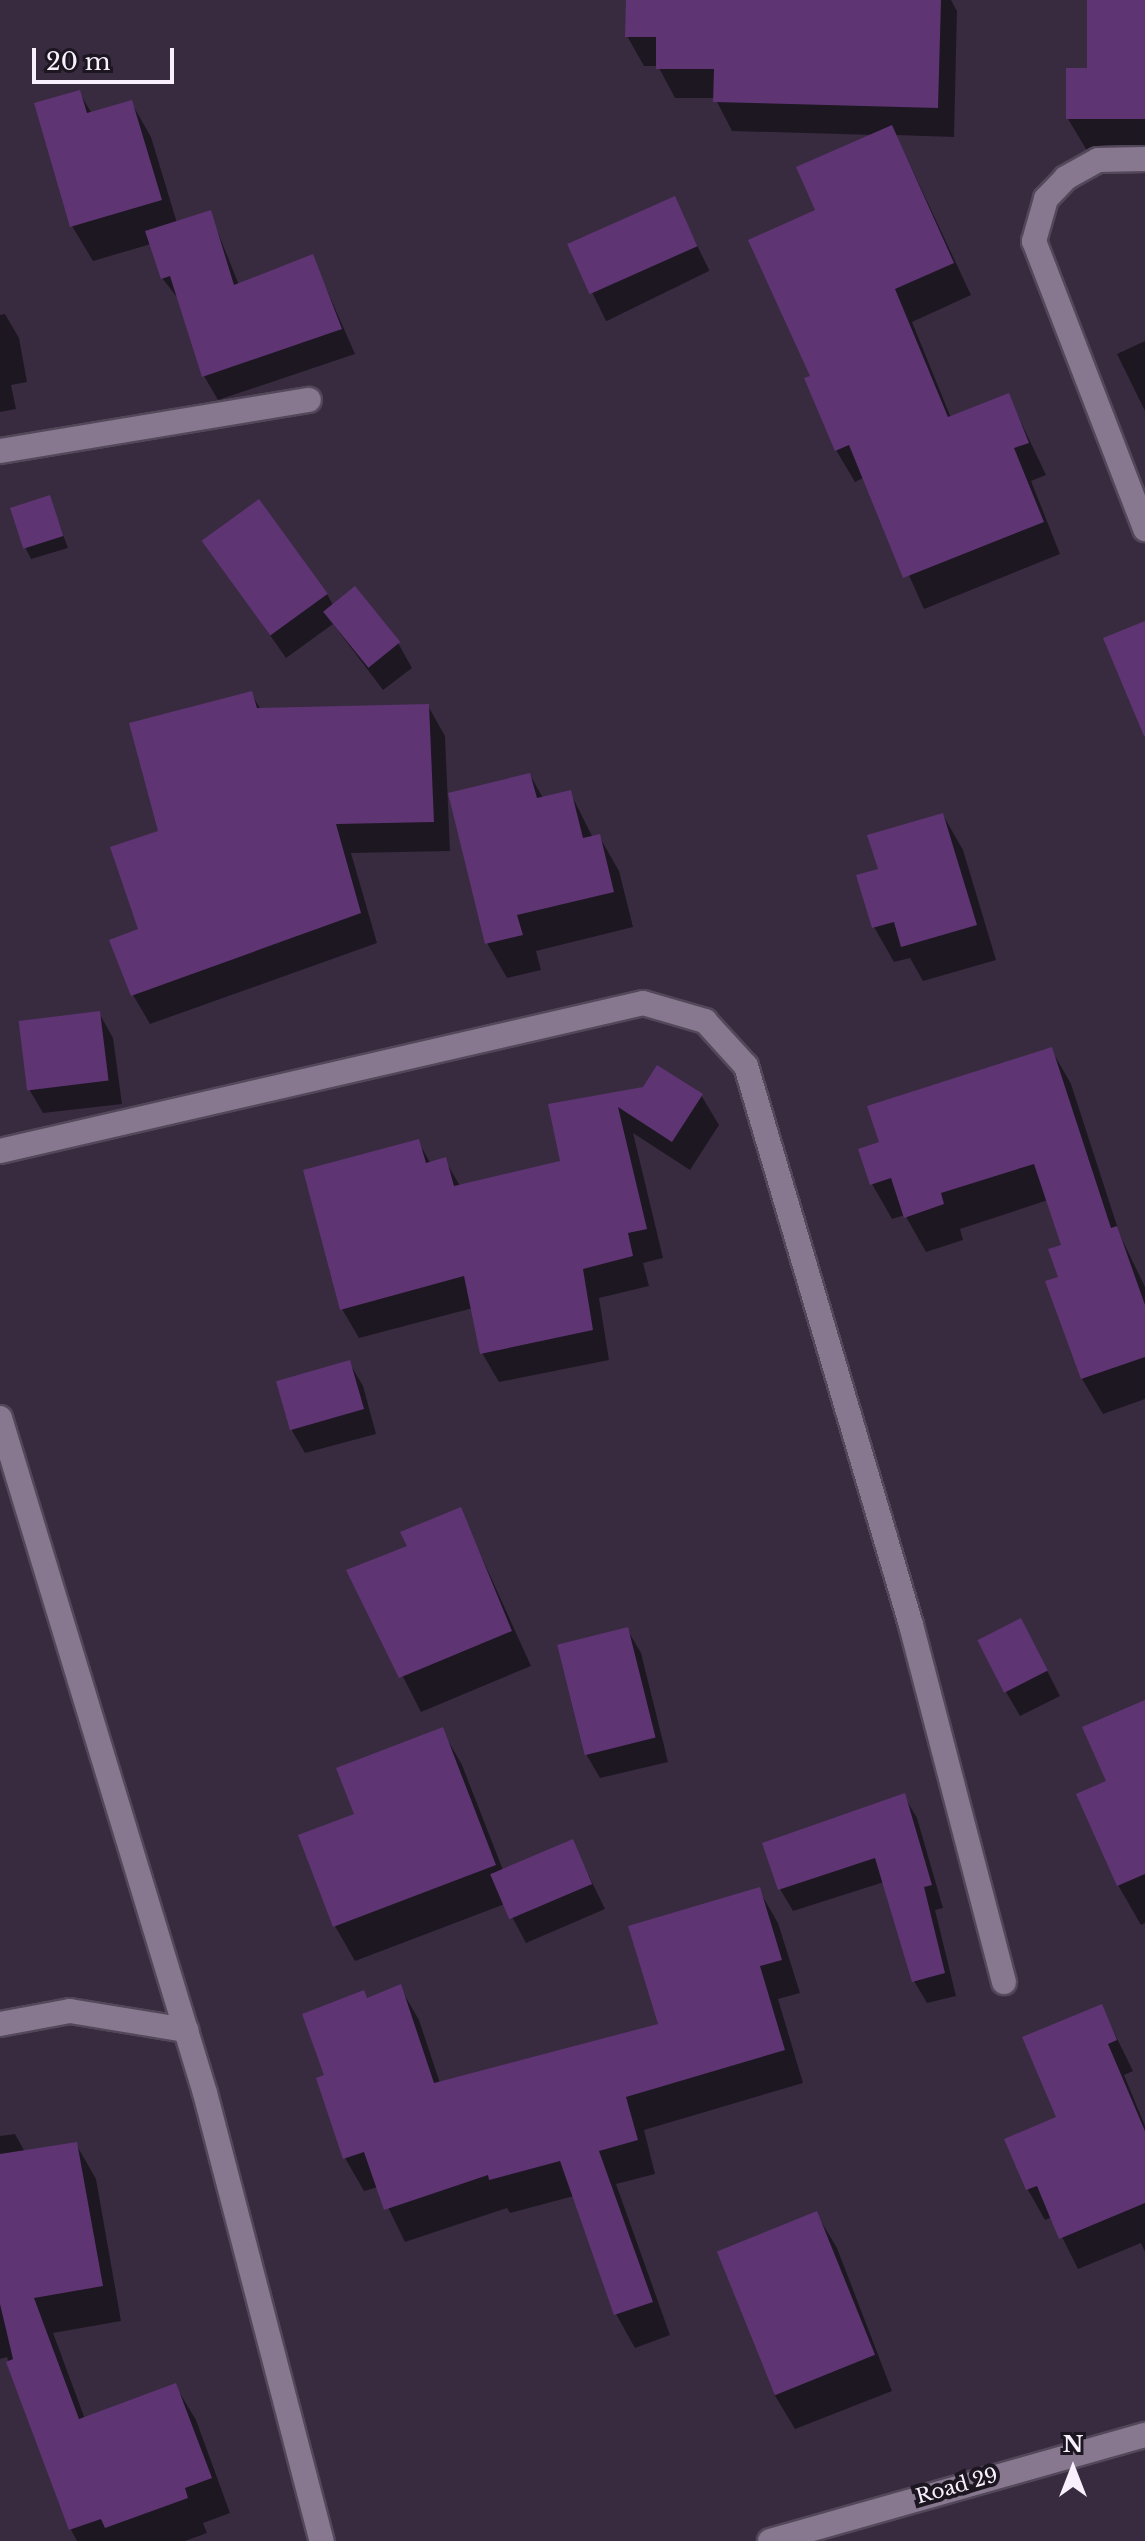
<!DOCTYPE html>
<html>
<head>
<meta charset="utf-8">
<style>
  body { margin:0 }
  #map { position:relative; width:1145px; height:2541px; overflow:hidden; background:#382b40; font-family:"Libre Baskerville",serif }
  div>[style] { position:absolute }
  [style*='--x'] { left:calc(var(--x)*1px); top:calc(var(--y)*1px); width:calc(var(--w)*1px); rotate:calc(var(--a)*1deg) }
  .shadow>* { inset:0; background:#0007; transform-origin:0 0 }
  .building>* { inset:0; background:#5e3473; transform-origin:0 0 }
  .roads { filter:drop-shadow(2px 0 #53485a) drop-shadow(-2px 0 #53485a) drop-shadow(0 2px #53485a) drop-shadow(0 -2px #53485a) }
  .minor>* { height:24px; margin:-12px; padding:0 12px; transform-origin:12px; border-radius:12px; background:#877890 }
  span { translate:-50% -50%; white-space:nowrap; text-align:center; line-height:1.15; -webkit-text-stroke:8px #1c1620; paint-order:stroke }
  .street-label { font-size:20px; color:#f9f0fe }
  .north { position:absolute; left:1033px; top:2429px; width:80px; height:80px; -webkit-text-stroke:6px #1c1620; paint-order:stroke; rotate:0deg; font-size:22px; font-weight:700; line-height:32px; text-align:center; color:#f9f0fe }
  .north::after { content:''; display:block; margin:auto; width:28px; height:36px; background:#f9f0fe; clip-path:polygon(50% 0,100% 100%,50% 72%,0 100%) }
  .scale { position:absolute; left:32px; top:48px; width:142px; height:36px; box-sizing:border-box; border:4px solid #f9f0fe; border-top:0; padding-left:10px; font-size:24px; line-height:28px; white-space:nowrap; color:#f9f0fe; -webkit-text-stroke:6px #1c1620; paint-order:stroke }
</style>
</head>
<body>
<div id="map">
  <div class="shadow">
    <div style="clip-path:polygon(628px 0,951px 0,957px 11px,954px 137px,896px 135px,971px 295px,912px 322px,951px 418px,1008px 395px,1046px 475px,1031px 481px,1060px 554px,924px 609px,865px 477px,855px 482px,836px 450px,813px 377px,818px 211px,875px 135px,732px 131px,715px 98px,675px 98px,658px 66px,644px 66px,627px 36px)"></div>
    <div style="clip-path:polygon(1089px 0,1145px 0,1145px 154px,1089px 154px,1068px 119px,1089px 70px)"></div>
    <div style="clip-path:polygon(79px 92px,92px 114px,131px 102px,151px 137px,177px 223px,210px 213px,239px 285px,312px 256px,355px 354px,218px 400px,204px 376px,180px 301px,162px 278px,151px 244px,93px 261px,72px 226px)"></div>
    <div style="left:674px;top:198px;width:81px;height:115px;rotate:64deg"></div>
    <div style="clip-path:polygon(5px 314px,19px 338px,27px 382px,11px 385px,16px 409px,0 412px,0 315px)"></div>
    <div style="clip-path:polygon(1145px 341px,1145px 411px,1117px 354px)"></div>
    <div style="clip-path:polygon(49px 498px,68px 548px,31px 559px,25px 547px)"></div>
    <div style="clip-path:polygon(204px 541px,327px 594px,333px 605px,398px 643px,412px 668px,383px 690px,333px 624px,286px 658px)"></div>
    <div style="clip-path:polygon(251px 693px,261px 710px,428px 706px,445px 736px,450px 851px,351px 853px,377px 943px,150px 1024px,133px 995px,161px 832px)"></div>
    <div style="clip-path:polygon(530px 775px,543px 798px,570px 792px,593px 838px,599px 836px,619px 871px,633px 927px,536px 951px,541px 970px,507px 978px,487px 943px)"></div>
    <div style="clip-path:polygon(943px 815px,963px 850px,996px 960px,923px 981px,910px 958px,894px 962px,874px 927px,881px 871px)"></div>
    <div style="clip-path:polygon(99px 1013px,113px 1038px,122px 1104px,43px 1113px,29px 1089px)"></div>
    <div style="clip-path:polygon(1051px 1049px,1071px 1084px,1120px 1235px,1145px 1287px,1145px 1399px,1103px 1414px,1082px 1379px,1048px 1282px,1060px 1278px,1063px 1246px,1048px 1200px,960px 1229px,963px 1240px,926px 1252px,905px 1215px,892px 1219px,872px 1184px,882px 1143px)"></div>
    <div style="clip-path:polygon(701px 1095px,719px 1125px,690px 1170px,633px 1133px,663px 1258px,643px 1263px,649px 1286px,599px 1298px,609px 1360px,499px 1382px,482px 1353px,473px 1308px,359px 1338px,342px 1309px,418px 1141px,431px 1164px,445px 1160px,460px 1186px,562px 1162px,551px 1106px)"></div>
    <div style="clip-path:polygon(349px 1362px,363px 1386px,376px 1434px,305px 1453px,291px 1429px)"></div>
    <div style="clip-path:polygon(460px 1509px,531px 1666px,421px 1712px,349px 1571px,409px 1547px)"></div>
    <div style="clip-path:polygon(627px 1629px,641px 1653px,668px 1762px,600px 1778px,586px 1754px)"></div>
    <div style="clip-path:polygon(1034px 1645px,1060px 1696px,1020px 1716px,1006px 1692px)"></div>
    <div style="clip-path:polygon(1145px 1703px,1145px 1923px,1141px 1925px,1118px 1885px,1108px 1782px)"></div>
    <div style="clip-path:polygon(442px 1730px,462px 1765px,503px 1870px,572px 1841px,605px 1909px,526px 1943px,505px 1904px,355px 1961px,335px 1926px,357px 1815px)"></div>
    <div style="clip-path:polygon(904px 1796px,917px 1818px,943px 1908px,935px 1910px,956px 1996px,927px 2003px,914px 1981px,884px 1882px,793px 1911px,780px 1889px)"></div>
    <div style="clip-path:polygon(759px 1890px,778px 1923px,800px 1993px,778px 1999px,803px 2083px,644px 2130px,655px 2174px,616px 2184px,670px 2335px,635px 2348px,616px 2314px,574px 2196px,510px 2213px,507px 2208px,405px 2242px,378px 2187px,364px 2191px,345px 2158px,327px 2077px,368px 2000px,400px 1987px,419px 2020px,440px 2083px,660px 2025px)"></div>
    <div style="clip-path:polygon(1101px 2006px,1133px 2071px,1124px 2075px,1145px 2126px,1145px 2252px,1141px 2243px,1078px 2269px,1052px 2217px,1045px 2220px,1028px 2190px,1006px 2140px,1059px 2118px)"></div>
    <div style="clip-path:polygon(15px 2134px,25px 2152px,76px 2144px,96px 2179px,121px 2321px,53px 2333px,85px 2419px,175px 2385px,196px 2420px,230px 2513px,203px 2523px,207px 2533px,185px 2541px,77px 2541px,71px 2530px,7px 2357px,0 2359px,0 2136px)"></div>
    <div style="clip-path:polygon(816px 2213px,837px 2248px,892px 2391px,795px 2429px,774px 2394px)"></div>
  </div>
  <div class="building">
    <div style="clip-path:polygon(626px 0,941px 0,938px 108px,713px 102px,714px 69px,656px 69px,656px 37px,625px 37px)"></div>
    <div style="clip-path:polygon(1087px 0,1145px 0,1145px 119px,1066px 119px,1066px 68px,1087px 68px)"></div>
    <div style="clip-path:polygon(80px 90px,87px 113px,132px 100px,162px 200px,70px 227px,34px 103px)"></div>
    <div style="clip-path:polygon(892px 125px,954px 263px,895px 289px,948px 417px,1009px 393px,1029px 443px,1014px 448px,1044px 522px,903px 578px,849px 445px,835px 451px,804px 378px,810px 376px,748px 240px,815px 210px,796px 167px)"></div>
    <div style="left:675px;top:196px;width:55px;height:118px;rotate:66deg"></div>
    <div style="clip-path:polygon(211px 210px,234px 285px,313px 254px,342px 329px,202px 377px,170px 276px,161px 279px,145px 231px)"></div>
    <div style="left:50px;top:495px;width:43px;height:42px;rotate:72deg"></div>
    <div style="left:259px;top:499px;width:117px;height:71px;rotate:54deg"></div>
    <div style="left:355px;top:586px;width:72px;height:41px;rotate:51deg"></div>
    <div style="clip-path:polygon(1145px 621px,1145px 736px,1144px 736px,1103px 638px)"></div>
    <div style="clip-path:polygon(252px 691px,257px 708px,429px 704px,434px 822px,336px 824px,361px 913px,131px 996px,109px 940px,138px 929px,110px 847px,158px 831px,129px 723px)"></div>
    <div style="clip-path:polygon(530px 773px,537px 798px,571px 790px,583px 838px,600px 834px,614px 892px,517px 915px,523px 935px,485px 944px,448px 793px)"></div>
    <div style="clip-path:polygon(943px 813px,977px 925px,901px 947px,894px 922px,872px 928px,856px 875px,878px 869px,867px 835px)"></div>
    <div style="left:100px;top:1011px;width:70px;height:82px;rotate:83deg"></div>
    <div style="clip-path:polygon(1052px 1047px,1111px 1228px,1117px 1226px,1145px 1305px,1145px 1357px,1081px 1379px,1045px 1281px,1058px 1277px,1048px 1249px,1061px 1245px,1034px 1164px,941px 1193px,944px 1204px,904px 1218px,891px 1178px,870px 1185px,858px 1149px,879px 1142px,867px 1106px)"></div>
    <div style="clip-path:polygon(657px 1065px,703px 1094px,672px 1142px,618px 1107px,647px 1229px,628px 1233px,633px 1256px,583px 1269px,593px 1330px,480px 1354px,464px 1276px,340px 1310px,303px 1170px,419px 1139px,426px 1163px,446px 1157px,454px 1186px,560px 1161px,548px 1104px,643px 1087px)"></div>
    <div style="left:350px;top:1360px;width:51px;height:77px;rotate:74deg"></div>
    <div style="clip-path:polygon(461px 1507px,512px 1631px,399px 1678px,346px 1570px,407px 1546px,400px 1532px)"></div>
    <div style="left:1021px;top:1618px;width:59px;height:49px;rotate:63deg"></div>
    <div style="left:628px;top:1627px;width:114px;height:73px;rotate:76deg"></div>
    <div style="clip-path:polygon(1145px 1700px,1145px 1874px,1117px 1886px,1076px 1794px,1106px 1781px,1082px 1727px)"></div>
    <div style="clip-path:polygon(443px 1727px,496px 1865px,333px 1927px,298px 1835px,354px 1814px,336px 1768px)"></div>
    <div style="clip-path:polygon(905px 1793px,932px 1885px,924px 1887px,945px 1973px,912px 1982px,875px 1858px,778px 1890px,762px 1843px)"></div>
    <div style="left:573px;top:1839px;width:49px;height:90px;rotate:67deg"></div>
    <div style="clip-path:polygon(760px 1887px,782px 1960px,760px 1966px,785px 2050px,626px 2097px,638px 2140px,599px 2151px,653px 2302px,614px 2315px,560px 2161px,489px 2180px,488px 2175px,384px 2210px,364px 2152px,343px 2159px,316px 2078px,324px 2075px,302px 2014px,364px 1990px,367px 1998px,401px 1984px,434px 2083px,658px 2024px,628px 1926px)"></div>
    <div style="clip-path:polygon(1102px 2004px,1117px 2040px,1108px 2044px,1145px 2131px,1145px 2203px,1059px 2239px,1037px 2186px,1026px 2190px,1004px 2139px,1056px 2117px,1022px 2037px)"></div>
    <div style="clip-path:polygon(77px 2142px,103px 2286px,34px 2298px,79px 2419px,176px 2383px,212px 2478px,185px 2488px,188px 2498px,105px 2528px,101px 2519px,69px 2530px,6px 2362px,13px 2359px,0 2304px,0 2154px)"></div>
    <div style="left:817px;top:2211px;width:155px;height:108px;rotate:68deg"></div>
  </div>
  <div class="roads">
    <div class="minor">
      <div style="--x:1145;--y:159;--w:47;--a:178.8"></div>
      <div style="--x:1098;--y:160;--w:37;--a:151"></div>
      <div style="--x:1066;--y:178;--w:29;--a:134"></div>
      <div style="--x:1046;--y:199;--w:44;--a:105.9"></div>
      <div style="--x:1034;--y:241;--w:309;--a:68.9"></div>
      <div style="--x:0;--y:451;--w:313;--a:-9.4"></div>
      <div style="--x:0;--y:1151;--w:660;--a:-12.96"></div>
      <div style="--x:643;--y:1003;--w:65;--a:16.2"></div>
      <div style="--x:705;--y:1021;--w:61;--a:47.7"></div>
      <div style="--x:746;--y:1066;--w:583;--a:73.55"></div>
      <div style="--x:911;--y:1625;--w:369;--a:75.4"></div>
      <div style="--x:0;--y:1418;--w:705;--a:73.11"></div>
      <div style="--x:205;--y:2093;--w:463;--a:75.4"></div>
      <div style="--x:0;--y:2024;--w:71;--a:-10.5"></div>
      <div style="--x:70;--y:2011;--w:118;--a:9.3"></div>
      <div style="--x:770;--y:2541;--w:390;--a:-15.8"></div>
    </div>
  </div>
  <div class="street-label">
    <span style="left:957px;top:2486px;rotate:-16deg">Road 29</span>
  </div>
  <div class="north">N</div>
  <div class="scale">20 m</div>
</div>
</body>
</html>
